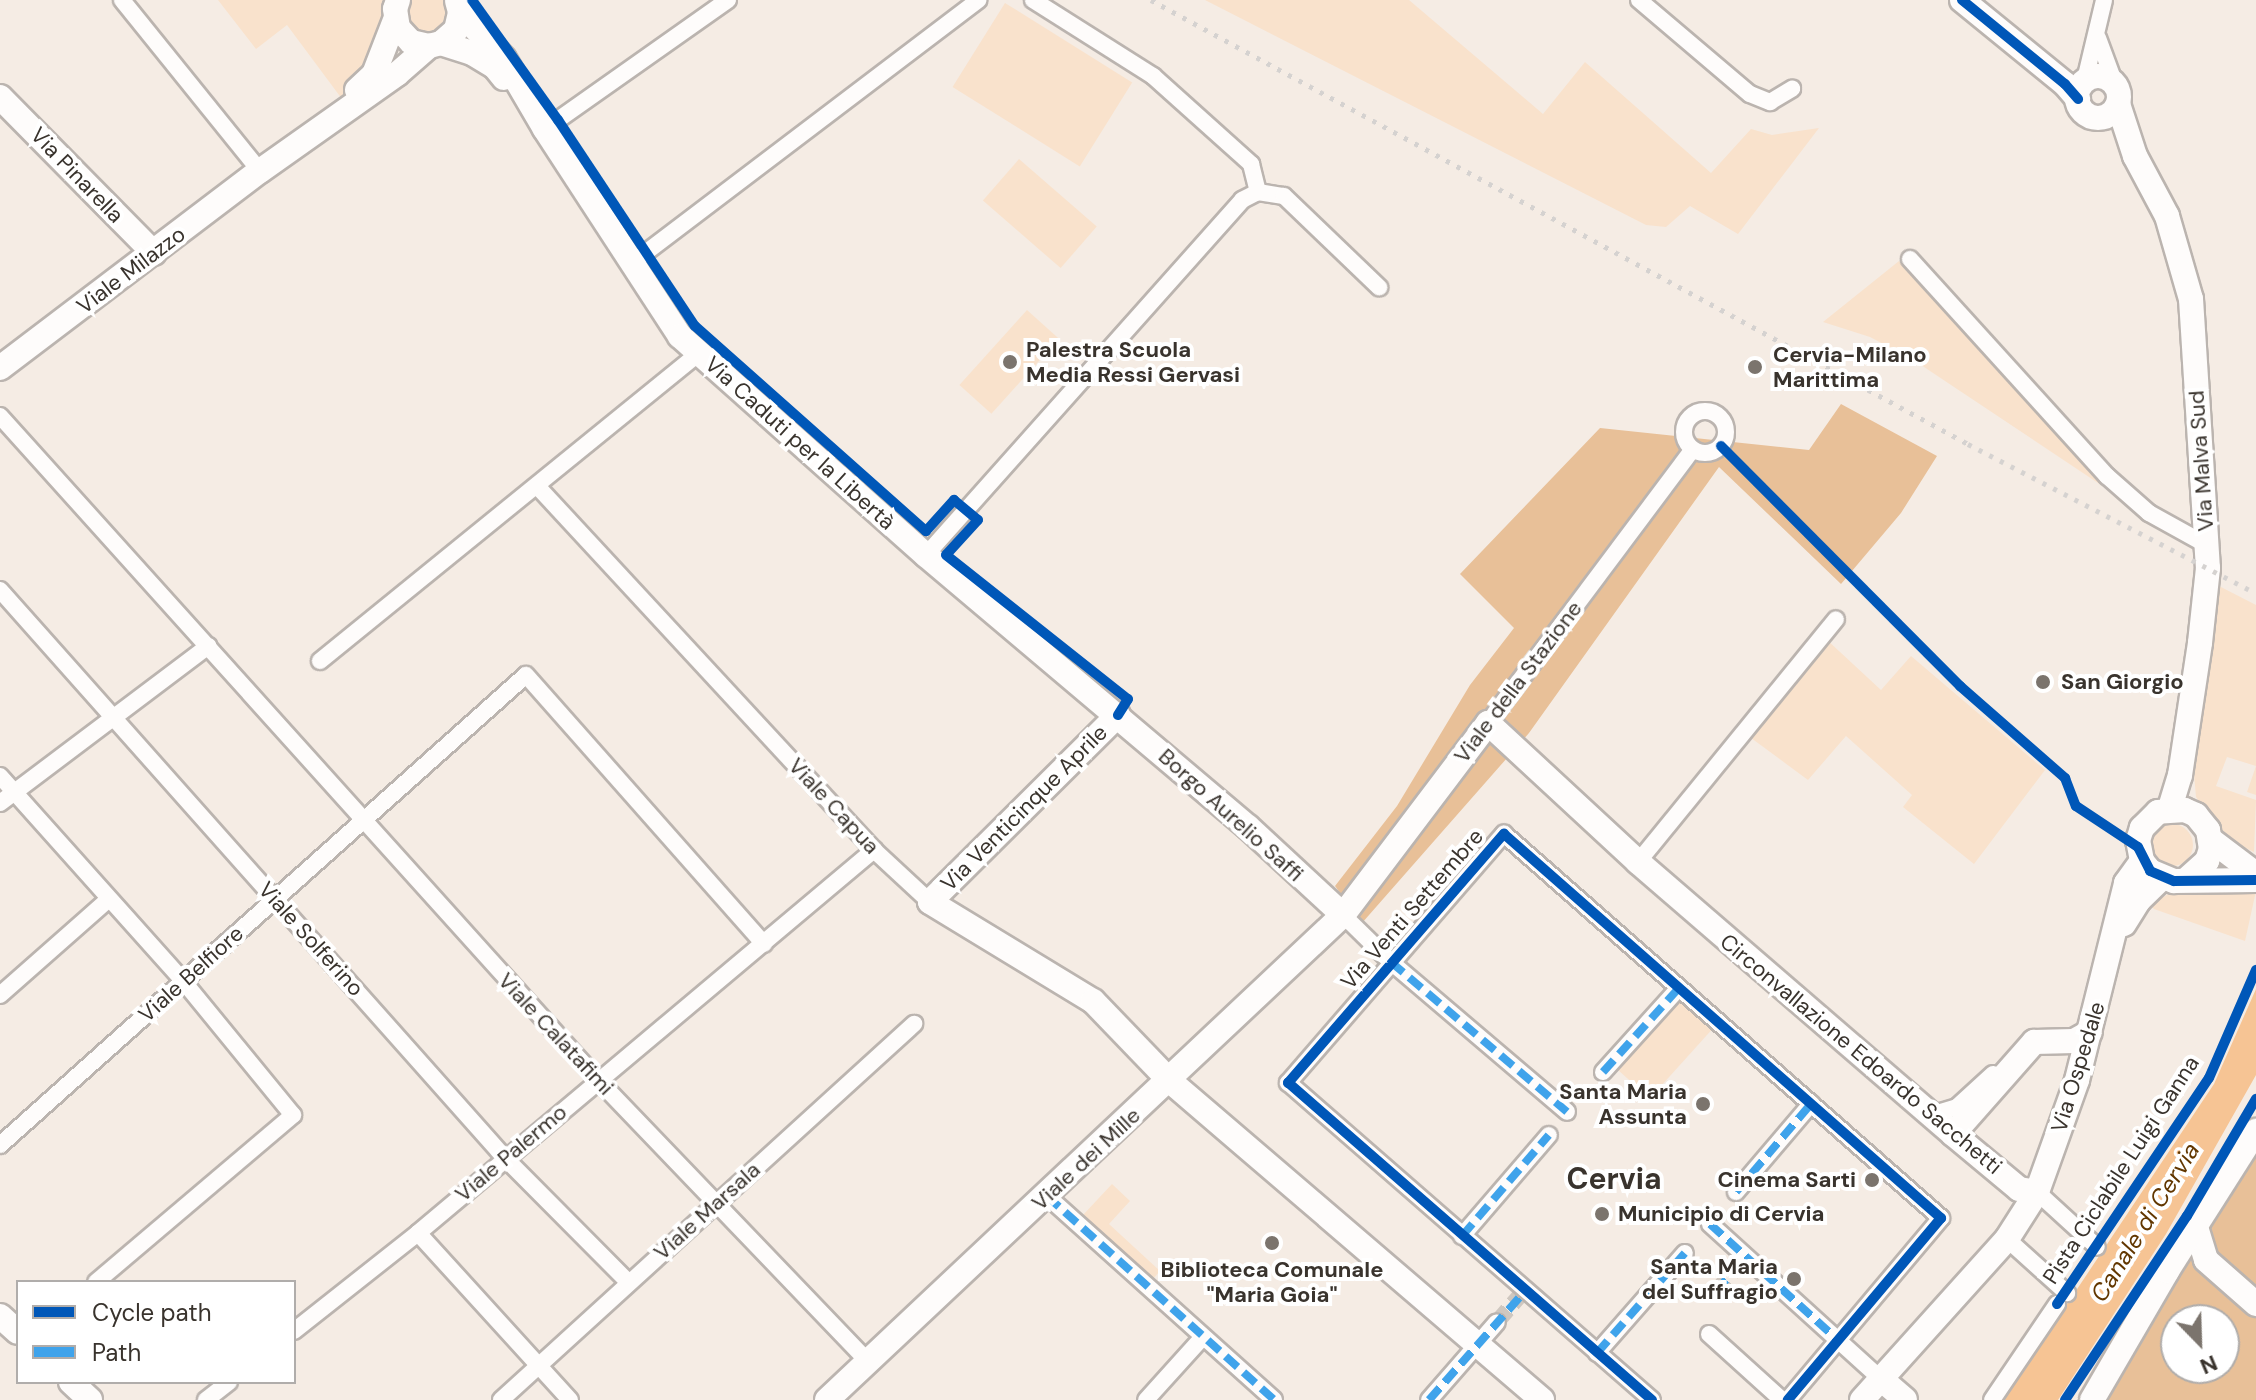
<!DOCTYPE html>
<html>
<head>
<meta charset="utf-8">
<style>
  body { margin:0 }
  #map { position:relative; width:2256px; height:1400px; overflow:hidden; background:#f5ece4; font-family:"DM Sans",sans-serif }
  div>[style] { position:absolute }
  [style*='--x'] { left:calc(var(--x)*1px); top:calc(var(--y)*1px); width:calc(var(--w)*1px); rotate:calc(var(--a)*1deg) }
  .green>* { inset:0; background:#f9e2cc; transform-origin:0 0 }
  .round { border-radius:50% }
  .forest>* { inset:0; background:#e8c098 }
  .water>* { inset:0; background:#f6c494 }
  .street-tunnel>* { height:16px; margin-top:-8px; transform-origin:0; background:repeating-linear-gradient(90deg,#cfc7bf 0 16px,transparent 0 24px) }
  .roads { filter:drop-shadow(2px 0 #bbb4af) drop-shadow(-2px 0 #bbb4af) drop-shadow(0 2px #bbb4af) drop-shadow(0 -2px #bbb4af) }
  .street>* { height:16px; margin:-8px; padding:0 8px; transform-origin:8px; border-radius:8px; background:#fefcfb }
  .street>.ring { margin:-8px; padding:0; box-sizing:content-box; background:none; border:16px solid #fefcfb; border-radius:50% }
  .secondary>* { height:24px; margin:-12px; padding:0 12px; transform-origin:12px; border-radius:12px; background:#fefcfb }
  .secondary>.ring { margin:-12px; padding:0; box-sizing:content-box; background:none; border:24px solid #fefcfb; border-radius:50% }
  .rail>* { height:5px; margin-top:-2.5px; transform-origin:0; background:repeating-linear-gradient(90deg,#d5d2d0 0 4px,transparent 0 12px) }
  .quiet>* { height:8px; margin-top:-4px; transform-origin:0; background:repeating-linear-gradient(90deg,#3fa3eb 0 16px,transparent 0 24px) }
  .cycleway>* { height:10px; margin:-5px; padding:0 5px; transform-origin:5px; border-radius:5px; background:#0057b8 }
  .dots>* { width:22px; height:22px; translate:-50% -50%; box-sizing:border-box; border:4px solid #fff; border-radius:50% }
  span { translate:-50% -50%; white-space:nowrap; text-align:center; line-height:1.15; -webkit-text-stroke:8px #fff; paint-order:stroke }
  .street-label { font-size:22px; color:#39332d }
  .poi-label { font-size:22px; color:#39332d; font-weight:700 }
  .left { translate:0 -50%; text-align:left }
  .right { translate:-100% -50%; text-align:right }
  .water-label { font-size:24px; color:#623700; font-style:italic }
  .district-label { font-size:30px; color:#39332d; font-weight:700 }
  .legend { position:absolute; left:16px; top:1280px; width:280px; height:104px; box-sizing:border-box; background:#fff; border:2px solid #b0adab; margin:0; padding:10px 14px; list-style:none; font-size:24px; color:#39332d }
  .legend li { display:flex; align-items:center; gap:16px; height:40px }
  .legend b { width:40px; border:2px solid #b0adab }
  .north { position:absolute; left:2160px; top:1304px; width:80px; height:80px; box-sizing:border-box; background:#fff; border:2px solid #b0adab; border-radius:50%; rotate:157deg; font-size:22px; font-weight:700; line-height:32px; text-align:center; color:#39332d }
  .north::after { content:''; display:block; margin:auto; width:28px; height:36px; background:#7b746d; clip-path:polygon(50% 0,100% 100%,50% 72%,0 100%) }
</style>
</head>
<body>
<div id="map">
  <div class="green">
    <div style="clip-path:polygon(218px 0,386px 0,375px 46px,362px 77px,342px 99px,287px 25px,256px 49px)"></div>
    <div style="clip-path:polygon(409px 0,445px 0,449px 6px,446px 28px,426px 38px,407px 26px)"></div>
    <div style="clip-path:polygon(1205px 0,1409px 0,1543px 114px,1585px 62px,1711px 173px,1751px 129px,1772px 135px,1819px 128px,1738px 234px,1690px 206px,1666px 227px,1646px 225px)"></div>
    <div style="left:1005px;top:3px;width:150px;height:99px;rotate:32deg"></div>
    <div style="left:1019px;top:159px;width:103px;height:55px;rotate:41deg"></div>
    <div style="clip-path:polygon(1899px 261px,1971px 339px,2107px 489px,1912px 359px,1870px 337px,1823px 322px)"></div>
    <div style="left:1027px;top:310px;width:43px;height:101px;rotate:42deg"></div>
    <div style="clip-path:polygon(2217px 585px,2256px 605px,2256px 795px,2247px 792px,2256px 766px,2227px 757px,2216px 786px,2256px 800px,2254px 852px,2225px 838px,2196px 797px,2194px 774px)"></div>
    <div style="clip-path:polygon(1826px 639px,1881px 690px,1911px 656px,2045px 770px,1974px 864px,1903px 807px,1912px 795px,1846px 736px,1808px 780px,1747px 735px)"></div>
    <div class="round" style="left:2151px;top:824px;width:42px;height:42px"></div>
    <div style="clip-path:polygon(2175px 890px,2256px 891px,2245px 941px,2154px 909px,2150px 905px)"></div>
    <div style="left:1677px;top:998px;width:47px;height:93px;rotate:42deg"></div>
    <div style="clip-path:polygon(1112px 1184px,1130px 1201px,1109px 1224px,1160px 1271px,1153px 1279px,1083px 1215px)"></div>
  </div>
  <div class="forest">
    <div style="clip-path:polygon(1841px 404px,1937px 456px,1901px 513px,1841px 584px,1719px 467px,1529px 733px,1362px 923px,1335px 886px,1397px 806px,1470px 685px,1514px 628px,1460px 574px,1600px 428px,1809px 450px)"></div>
    <div style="clip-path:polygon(evenodd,2256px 1133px,2256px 1400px,2100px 1400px,2256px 1133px,2176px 1320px,2224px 1320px,2224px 1368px,2176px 1368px,2176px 1320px)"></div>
  </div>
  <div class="water">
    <div style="clip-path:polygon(2256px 989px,2256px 1075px,2166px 1234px,2058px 1400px,2003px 1400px,2214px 1084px)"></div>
  </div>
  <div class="street-tunnel">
    <div style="--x:1716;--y:1292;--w:36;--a:-51"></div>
    <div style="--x:1497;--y:1322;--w:35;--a:-49"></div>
  </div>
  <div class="roads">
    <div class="street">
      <div style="--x:122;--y:0;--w:220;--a:51.1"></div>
      <div style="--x:1033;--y:0;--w:142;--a:32.3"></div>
      <div style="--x:1153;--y:76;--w:132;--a:41.9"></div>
      <div style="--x:1251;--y:164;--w:29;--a:76"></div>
      <div style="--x:1258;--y:192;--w:26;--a:9"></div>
      <div style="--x:1284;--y:196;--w:132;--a:43.8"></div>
      <div style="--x:1639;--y:0;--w:145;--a:40.3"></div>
      <div style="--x:1750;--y:94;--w:22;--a:22"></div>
      <div style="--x:1770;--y:102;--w:26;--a:-31"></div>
      <div style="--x:2098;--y:38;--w:49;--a:69.7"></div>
      <div style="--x:2085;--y:80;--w:82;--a:-76.6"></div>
      <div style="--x:545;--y:129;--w:224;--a:-35.2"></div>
      <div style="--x:1910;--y:259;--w:293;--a:47.8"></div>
      <div style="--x:2107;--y:476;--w:56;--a:41.4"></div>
      <div style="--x:2149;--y:513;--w:66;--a:28.9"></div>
      <div style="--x:632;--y:263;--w:435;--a:-37.2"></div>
      <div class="ring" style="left:1684px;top:411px;width:26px;height:26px"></div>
      <div style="--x:0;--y:416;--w:894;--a:47.99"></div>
      <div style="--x:598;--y:1080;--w:390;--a:46.2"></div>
      <div style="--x:537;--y:486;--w:496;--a:47.2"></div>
      <div style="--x:874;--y:850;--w:76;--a:42.9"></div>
      <div style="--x:926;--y:555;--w:475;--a:-48.3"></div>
      <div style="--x:1242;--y:200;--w:18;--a:-27"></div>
      <div style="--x:0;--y:590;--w:760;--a:48.36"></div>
      <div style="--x:505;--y:1158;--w:175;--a:45.2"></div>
      <div style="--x:320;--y:661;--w:488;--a:-39.1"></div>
      <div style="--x:1488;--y:723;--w:342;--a:-53.2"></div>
      <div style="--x:0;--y:776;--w:276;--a:48.2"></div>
      <div style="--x:184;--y:982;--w:172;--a:50.7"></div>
      <div style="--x:293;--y:1115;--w:258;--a:139.7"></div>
      <div style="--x:0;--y:803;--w:261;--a:-37"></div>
      <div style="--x:1638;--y:862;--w:313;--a:-50.8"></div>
      <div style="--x:1343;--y:915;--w:67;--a:44.4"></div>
      <div style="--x:1391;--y:962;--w:231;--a:40.4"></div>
      <div style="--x:0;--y:995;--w:145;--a:-41.4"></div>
      <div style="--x:1603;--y:1072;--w:112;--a:-47.9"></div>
      <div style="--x:1931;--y:1115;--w:27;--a:-17"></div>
      <div style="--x:1957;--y:1107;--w:49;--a:-42.5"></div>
      <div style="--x:0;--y:1145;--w:705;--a:-41.78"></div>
      <div style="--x:526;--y:675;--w:359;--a:48.5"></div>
      <div style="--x:1736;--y:1192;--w:116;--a:-49.6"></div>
      <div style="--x:2037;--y:1192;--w:81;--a:42.5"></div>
      <div style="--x:1047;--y:1196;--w:305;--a:41.9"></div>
      <div style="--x:1710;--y:1224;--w:229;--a:42.2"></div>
      <div style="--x:418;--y:1233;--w:226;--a:47.7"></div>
      <div style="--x:1462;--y:1236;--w:133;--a:-49.3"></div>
      <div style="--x:2007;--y:1239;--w:81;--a:42"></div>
      <div style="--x:294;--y:1331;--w:158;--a:-38.3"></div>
      <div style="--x:418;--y:1233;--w:596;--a:-40.03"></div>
      <div style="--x:1709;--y:1334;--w:98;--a:42.1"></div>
      <div style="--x:1597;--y:1353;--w:133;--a:-48.7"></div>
      <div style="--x:206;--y:1400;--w:29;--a:-38"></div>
      <div style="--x:501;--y:1400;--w:559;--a:-42.32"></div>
      <div style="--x:1146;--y:1400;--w:85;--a:-47.9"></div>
      <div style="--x:1429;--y:1400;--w:103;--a:-48.9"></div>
      <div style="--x:1652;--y:1400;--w:483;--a:-138.9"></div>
      <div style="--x:1288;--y:1083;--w:330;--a:-49.1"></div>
      <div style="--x:1504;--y:834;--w:582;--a:41.31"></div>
      <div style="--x:1941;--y:1218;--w:238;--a:130.1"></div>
      <div style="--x:1992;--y:1400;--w:116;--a:-55.9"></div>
    </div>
    <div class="secondary">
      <div style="--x:398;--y:0;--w:9;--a:108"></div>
      <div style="--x:395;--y:9;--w:19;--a:81"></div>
      <div style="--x:398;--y:28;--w:19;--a:47"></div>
      <div style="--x:411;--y:42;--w:18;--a:13"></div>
      <div style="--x:429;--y:46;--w:12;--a:-14"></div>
      <div style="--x:441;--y:43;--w:20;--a:-41"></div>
      <div style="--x:456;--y:30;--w:18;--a:-77"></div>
      <div style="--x:460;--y:12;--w:11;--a:-105"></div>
      <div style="--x:1962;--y:0;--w:133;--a:39.2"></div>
      <div style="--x:2065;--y:84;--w:20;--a:49"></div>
      <div style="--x:460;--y:12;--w:64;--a:46.9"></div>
      <div style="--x:504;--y:59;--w:81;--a:59.6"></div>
      <div style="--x:545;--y:129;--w:247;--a:56.9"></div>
      <div style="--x:680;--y:336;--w:329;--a:41.7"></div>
      <div style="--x:926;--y:555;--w:422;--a:40.2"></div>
      <div style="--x:1248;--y:827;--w:129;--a:42.8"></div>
      <div style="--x:441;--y:43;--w:33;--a:18"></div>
      <div style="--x:472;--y:53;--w:27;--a:31"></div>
      <div style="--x:495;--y:67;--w:14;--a:51"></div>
      <div class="ring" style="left:2077px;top:76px;width:18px;height:18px"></div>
      <div style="--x:357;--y:90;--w:23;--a:-43"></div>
      <div style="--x:374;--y:74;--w:58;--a:-68.7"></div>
      <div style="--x:0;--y:97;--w:219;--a:45.4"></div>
      <div style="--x:2118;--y:104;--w:55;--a:71.9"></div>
      <div style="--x:2135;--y:156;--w:68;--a:61.9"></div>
      <div style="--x:2167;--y:216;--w:86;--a:73.9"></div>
      <div style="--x:2191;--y:299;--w:270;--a:86.4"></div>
      <div style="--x:2208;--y:568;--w:75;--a:96.1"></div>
      <div style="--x:2200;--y:643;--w:134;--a:98.6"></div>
      <div style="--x:2180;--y:775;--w:34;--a:107"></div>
      <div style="--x:0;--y:368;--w:326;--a:-37.2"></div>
      <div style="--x:260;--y:171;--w:168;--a:-35.3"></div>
      <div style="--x:397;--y:74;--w:43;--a:-41.2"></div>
      <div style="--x:1118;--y:715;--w:265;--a:135.2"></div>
      <div style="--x:930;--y:902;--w:191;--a:31.3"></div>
      <div style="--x:1093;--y:1001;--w:111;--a:46.1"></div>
      <div style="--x:1170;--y:1081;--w:490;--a:40.6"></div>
      <div style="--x:2211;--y:840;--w:56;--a:37.1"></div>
      <div style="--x:2187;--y:879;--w:27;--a:-42"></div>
      <div style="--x:2207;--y:861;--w:13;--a:-72"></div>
      <div style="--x:2211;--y:849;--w:19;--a:-99"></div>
      <div style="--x:2208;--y:830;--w:19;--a:-129"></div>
      <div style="--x:2196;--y:815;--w:12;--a:-156"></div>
      <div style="--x:2185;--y:810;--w:27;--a:176"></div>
      <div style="--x:2158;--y:812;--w:23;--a:135"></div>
      <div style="--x:2142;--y:828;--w:13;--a:108"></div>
      <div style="--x:2138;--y:840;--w:21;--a:79"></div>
      <div style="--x:2142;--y:861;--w:13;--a:51"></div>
      <div style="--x:2150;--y:871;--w:26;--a:23"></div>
      <div style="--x:2174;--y:881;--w:82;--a:-0.7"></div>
      <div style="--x:2124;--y:924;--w:28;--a:-58"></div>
      <div style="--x:2139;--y:900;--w:30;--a:-44"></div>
      <div style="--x:1953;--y:1134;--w:123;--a:-48.6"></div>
      <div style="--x:2034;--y:1042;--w:40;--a:-1.4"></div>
      <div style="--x:2074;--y:1041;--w:18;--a:-29"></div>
      <div style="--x:2196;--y:1227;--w:34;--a:73"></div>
      <div style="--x:2206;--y:1260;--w:67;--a:41.3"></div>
      <div style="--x:0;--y:1316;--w:24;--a:42"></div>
      <div style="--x:1880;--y:1378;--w:33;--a:41"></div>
      <div style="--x:71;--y:1382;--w:26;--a:43"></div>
      <div style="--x:827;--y:1400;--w:708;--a:-43.23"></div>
      <div style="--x:1343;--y:915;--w:241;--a:-52.9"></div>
      <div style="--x:1488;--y:723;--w:205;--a:42.8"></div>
      <div style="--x:1638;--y:862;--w:416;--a:40.8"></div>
      <div style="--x:1953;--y:1134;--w:86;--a:39.8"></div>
      <div style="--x:2019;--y:1189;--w:18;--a:9"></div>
      <div style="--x:1862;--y:1400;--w:217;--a:-48"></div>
      <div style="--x:2007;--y:1239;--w:56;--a:-57.4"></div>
      <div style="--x:2037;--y:1192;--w:119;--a:-70.3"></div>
      <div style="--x:2077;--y:1080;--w:203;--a:-76"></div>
      <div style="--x:2126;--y:883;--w:27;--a:-54"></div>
      <div style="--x:2092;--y:1400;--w:149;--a:-59.8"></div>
      <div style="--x:2167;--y:1271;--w:166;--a:-57.6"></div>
    </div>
  </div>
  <div class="rail">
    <div style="--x:1151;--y:0;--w:930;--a:28.52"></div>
    <div style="--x:1968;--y:444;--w:324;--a:27.4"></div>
  </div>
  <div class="quiet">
    <div style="--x:1391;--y:962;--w:231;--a:40.4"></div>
    <div style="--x:1603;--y:1072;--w:112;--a:-47.9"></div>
    <div style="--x:1736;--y:1192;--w:116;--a:-49.6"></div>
    <div style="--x:1047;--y:1196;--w:305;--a:41.9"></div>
    <div style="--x:1710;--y:1224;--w:173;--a:42.2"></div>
    <div style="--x:1462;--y:1236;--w:133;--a:-49.3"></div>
    <div style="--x:1716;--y:1292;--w:46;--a:-51.1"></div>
    <div style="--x:1597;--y:1353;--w:133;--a:-48.7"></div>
    <div style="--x:1429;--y:1400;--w:147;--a:-48.6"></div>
  </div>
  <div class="cycleway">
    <div style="--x:472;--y:0;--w:148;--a:54.4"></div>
    <div style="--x:558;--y:120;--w:247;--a:56.4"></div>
    <div style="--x:695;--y:326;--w:309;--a:41.6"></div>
    <div style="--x:926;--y:531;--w:42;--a:-47.9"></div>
    <div style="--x:954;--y:500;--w:31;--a:40"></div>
    <div style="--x:978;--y:520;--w:47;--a:132.4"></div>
    <div style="--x:946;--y:555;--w:232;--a:38.4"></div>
    <div style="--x:1128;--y:699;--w:19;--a:122"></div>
    <div style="--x:1962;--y:0;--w:133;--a:39.2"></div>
    <div style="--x:2065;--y:84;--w:20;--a:49"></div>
    <div style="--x:1721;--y:446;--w:339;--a:45.1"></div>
    <div style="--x:1960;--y:686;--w:140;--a:41.2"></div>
    <div style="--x:2065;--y:778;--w:30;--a:69"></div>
    <div style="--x:2076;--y:806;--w:74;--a:33.5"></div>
    <div style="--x:2138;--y:847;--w:27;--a:63"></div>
    <div style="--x:2150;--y:871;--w:26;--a:23"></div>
    <div style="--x:2174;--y:881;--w:82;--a:-0.7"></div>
    <div style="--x:2057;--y:1304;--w:272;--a:-56.1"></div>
    <div style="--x:2209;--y:1078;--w:118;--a:-66.5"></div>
    <div style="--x:1652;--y:1400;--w:483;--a:-138.9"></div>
    <div style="--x:1288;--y:1083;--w:330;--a:-49.1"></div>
    <div style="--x:1504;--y:834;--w:582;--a:41.31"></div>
    <div style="--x:1941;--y:1218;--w:238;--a:130.1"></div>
    <div style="--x:2065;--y:1400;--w:221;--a:-56.5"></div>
    <div style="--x:2187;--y:1216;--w:136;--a:-59.5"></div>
  </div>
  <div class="dots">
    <div style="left:1010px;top:362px;background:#7b746d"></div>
    <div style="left:1755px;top:367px;background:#7b746d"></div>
    <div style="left:2043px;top:682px;background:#7b746d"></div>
    <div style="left:1703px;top:1104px;background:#7b746d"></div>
    <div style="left:1872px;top:1180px;background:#7b746d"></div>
    <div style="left:1602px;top:1214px;background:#7b746d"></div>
    <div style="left:1272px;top:1243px;background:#7b746d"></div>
    <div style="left:1794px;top:1279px;background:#7b746d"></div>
  </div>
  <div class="street-label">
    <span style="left:77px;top:175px;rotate:46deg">Via Pinarella</span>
    <span style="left:131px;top:270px;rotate:-37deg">Viale Milazzo</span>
    <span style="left:800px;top:443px;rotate:42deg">Via Caduti per la Libertà</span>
    <span style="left:2201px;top:461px;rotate:-94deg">Via Malva Sud</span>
    <span style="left:1518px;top:682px;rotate:-53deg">Viale della Stazione</span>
    <span style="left:834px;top:806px;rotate:47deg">Viale Capua</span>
    <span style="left:1024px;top:808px;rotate:-45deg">Via Venticinque Aprile</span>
    <span style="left:1231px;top:815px;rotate:42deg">Borgo Aurelio Saffi</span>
    <span style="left:1412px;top:909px;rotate:-49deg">Via Venti Settembre</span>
    <span style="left:311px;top:939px;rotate:48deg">Viale Solferino</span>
    <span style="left:191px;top:974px;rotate:-42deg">Viale Belfiore</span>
    <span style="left:556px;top:1034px;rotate:47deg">Viale Calatafimi</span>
    <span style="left:1861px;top:1054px;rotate:40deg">Circonvallazione Edoardo Sacchetti</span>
    <span style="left:2078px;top:1067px;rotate:-73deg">Via Ospedale</span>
    <span style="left:511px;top:1153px;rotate:-40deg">Viale Palermo</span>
    <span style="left:1086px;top:1159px;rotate:-43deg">Viale dei Mille</span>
    <span style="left:2121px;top:1170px;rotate:-57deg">Pista Ciclabile Luigi Ganna</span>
    <span style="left:707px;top:1211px;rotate:-42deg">Viale Marsala</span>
  </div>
  <div class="poi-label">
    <span class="left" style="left:1026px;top:362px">Palestra Scuola<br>Media Ressi Gervasi</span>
    <span class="left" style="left:1773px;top:367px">Cervia-Milano<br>Marittima</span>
    <span class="left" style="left:2061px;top:682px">San Giorgio</span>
    <span class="right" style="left:1687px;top:1104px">Santa Maria<br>Assunta</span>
    <span class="right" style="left:1856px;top:1180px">Cinema Sarti</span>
    <span class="left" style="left:1618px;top:1214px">Municipio di Cervia</span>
    <span class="right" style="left:1778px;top:1279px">Santa Maria<br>del Suffragio</span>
    <span style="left:1272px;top:1282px">Biblioteca Comunale<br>"Maria Goia"</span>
  </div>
  <div class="water-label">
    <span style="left:2145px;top:1222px;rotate:-58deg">Canale di Cervia</span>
  </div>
  <div class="district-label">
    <span style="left:1614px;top:1179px">Cervia</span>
  </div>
  <ul class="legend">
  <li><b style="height:10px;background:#0057b8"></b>Cycle path</li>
  <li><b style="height:10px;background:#3fa3eb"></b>Path</li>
  </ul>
  <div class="north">N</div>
</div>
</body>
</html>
